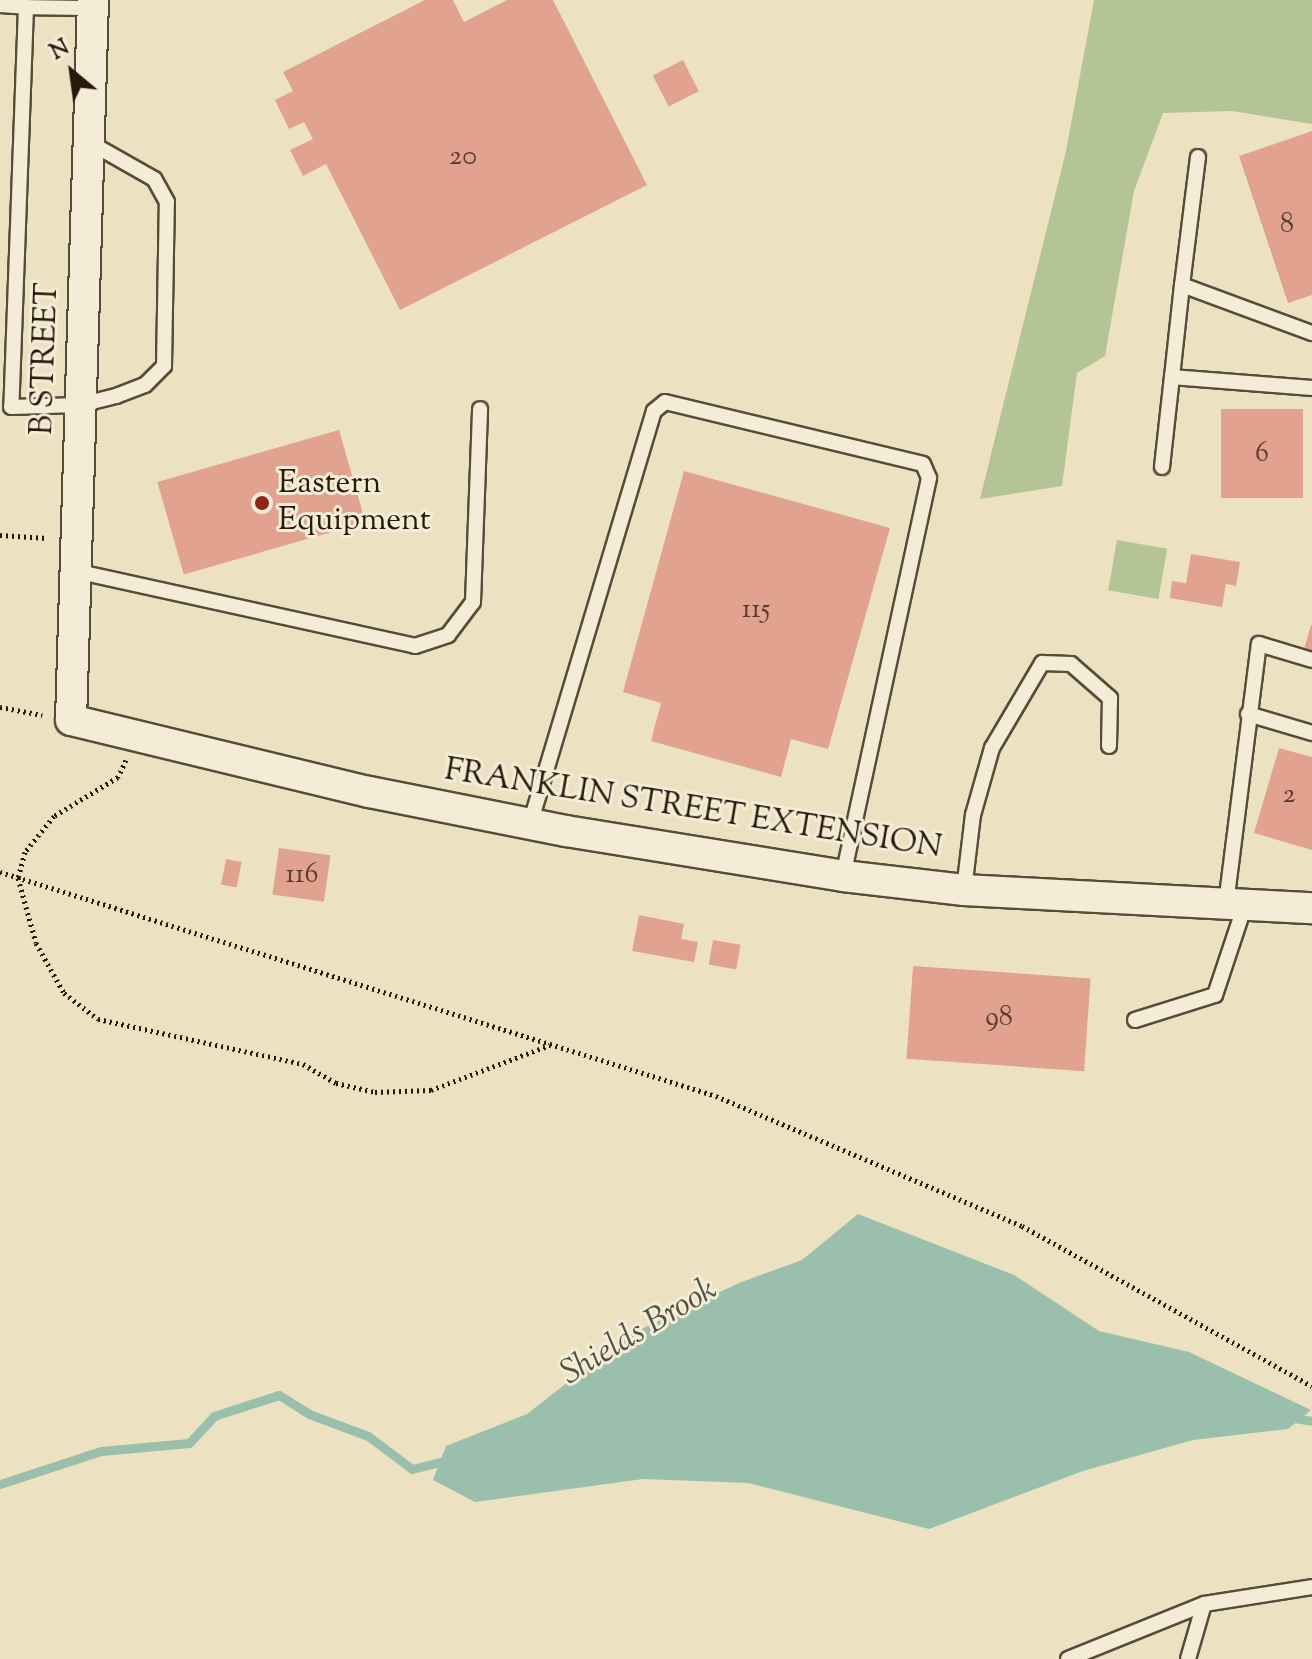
<!DOCTYPE html>
<html>
<head>
<meta charset="utf-8">
<style>
  body { margin:0 }
  #map { position:relative; width:1312px; height:1659px; overflow:hidden; background:#ece2c1; font-family:"Sorts Mill Goudy",serif }
  div>[style] { position:absolute }
  [style*='--x'] { left:calc(var(--x)*1px); top:calc(var(--y)*1px); width:calc(var(--w)*1px); rotate:calc(var(--a)*1deg) }
  .green>* { inset:0; background:#b5c495; transform-origin:0 0 }
  .water>* { inset:0; background:#9abfac }
  .stream>* { height:9px; margin:-4.5px; padding:0 4.5px; transform-origin:4.5px; border-radius:4.5px; background:#9abfac }
  .building>* { inset:0; background:#e1a38f; transform-origin:0 0 }
  .path>* { height:5px; margin-top:-2.5px; transform-origin:0; background:repeating-linear-gradient(90deg,#28190b 0 2px,transparent 0 6px) }
  .roads { filter:drop-shadow(2px 0 #594b38) drop-shadow(-2px 0 #594b38) drop-shadow(0 2px #594b38) drop-shadow(0 -2px #594b38) }
  .service>* { height:14px; margin:-7px; padding:0 7px; transform-origin:7px; border-radius:7px; background:#f3ecd7 }
  .minor>* { height:30px; margin:-15px; padding:0 15px; transform-origin:15px; border-radius:15px; background:#f3ecd7 }
  .dots>* { width:22px; height:22px; translate:-50% -50%; box-sizing:border-box; border:4px solid #f3ecd7; border-radius:50% }
  span { translate:-50% -50%; white-space:nowrap; text-align:center; line-height:1.15; -webkit-text-stroke:6px #f3ecd7; paint-order:stroke }
  .number-label { font-size:28px; color:#563c2c }
  .number-label span { -webkit-text-stroke-width:0 }
  .street-label { font-size:32px; color:#28190b }
  .poi-label { font-size:32px; color:#28190b }
  .left { translate:0 -50%; text-align:left }
  .water-label { font-size:34px; color:#505343; font-style:italic }
  .north { position:absolute; left:32px; top:32px; width:80px; height:80px; -webkit-text-stroke:6px #f3ecd7; paint-order:stroke; rotate:331deg; font-size:22px; font-weight:700; line-height:32px; text-align:center; color:#28190b }
  .north::after { content:''; display:block; margin:auto; width:28px; height:36px; background:#28190b; clip-path:polygon(50% 0,100% 100%,50% 72%,0 100%) }
</style>
</head>
<body>
<div id="map">
  <div class="green">
    <div style="clip-path:polygon(1094px 0,1312px 0,1312px 124px,1232px 111px,1163px 113px,1134px 191px,1105px 356px,1077px 373px,1062px 486px,980px 499px,1066px 151px)"></div>
    <div style="left:1117px;top:540px;width:51px;height:51px;rotate:10deg"></div>
  </div>
  <div class="water">
    <div style="clip-path:polygon(858px 1214px,1014px 1275px,1099px 1331px,1189px 1352px,1311px 1410px,1288px 1429px,1193px 1440px,1083px 1471px,929px 1529px,748px 1483px,643px 1479px,475px 1502px,433px 1480px,446px 1446px,527px 1414px,627px 1336px,739px 1283px,802px 1260px)"></div>
  </div>
  <div class="stream">
    <div style="--x:1288;--y:1417;--w:24;--a:9"></div>
    <div style="--x:0;--y:1484;--w:106;--a:-18.1"></div>
    <div style="--x:101;--y:1451;--w:88;--a:-5.2"></div>
    <div style="--x:189;--y:1443;--w:37;--a:-47"></div>
    <div style="--x:214;--y:1416;--w:68;--a:-17.9"></div>
    <div style="--x:279;--y:1395;--w:36;--a:32"></div>
    <div style="--x:309;--y:1414;--w:63;--a:20.4"></div>
    <div style="--x:368;--y:1436;--w:55;--a:36.9"></div>
    <div style="--x:412;--y:1469;--w:41;--a:-14"></div>
  </div>
  <div class="building">
    <div style="clip-path:polygon(425px 0,453px 0,464px 22px,507px 0,553px 0,647px 185px,400px 310px,326px 164px,303px 176px,290px 150px,313px 139px,304px 122px,289px 129px,275px 100px,293px 91px,283px 72px)"></div>
    <div style="left:683px;top:60px;width:35px;height:34px;rotate:63deg"></div>
    <div style="clip-path:polygon(1312px 131px,1312px 295px,1288px 303px,1239px 156px)"></div>
    <div style="left:1221px;top:409px;width:82px;height:89px"></div>
    <div style="left:339px;top:430px;width:96px;height:189px;rotate:74deg"></div>
    <div style="clip-path:polygon(684px 471px,890px 528px,828px 749px,791px 739px,781px 777px,651px 741px,661px 703px,623px 692px)"></div>
    <div style="clip-path:polygon(1191px 554px,1240px 562px,1236px 586px,1226px 584px,1222px 607px,1170px 598px,1172px 581px,1186px 583px)"></div>
    <div style="clip-path:polygon(1311px 625px,1312px 625px,1312px 651px,1304px 649px)"></div>
    <div style="clip-path:polygon(1279px 748px,1312px 757px,1312px 850px,1254px 833px)"></div>
    <div style="left:279px;top:848px;width:52px;height:47px;rotate:8deg"></div>
    <div style="left:226px;top:859px;width:16px;height:26px;rotate:11deg"></div>
    <div style="clip-path:polygon(639px 915px,684px 924px,681px 939px,698px 942px,694px 962px,632px 951px)"></div>
    <div style="left:713px;top:940px;width:28px;height:25px;rotate:10deg"></div>
    <div style="left:913px;top:966px;width:178px;height:93px;rotate:4deg"></div>
  </div>
  <div class="path">
    <div style="--x:0;--y:535;--w:47;--a:3.7"></div>
    <div style="--x:0;--y:707;--w:43;--a:10.8"></div>
    <div style="--x:126;--y:760;--w:19;--a:115"></div>
    <div style="--x:118;--y:777;--w:75;--a:148.6"></div>
    <div style="--x:54;--y:816;--w:46;--a:128.9"></div>
    <div style="--x:25;--y:852;--w:27;--a:105"></div>
    <div style="--x:18;--y:878;--w:67;--a:74.5"></div>
    <div style="--x:36;--y:943;--w:57;--a:60.8"></div>
    <div style="--x:64;--y:993;--w:43;--a:37.4"></div>
    <div style="--x:98;--y:1019;--w:210;--a:12.4"></div>
    <div style="--x:303;--y:1064;--w:38;--a:30"></div>
    <div style="--x:336;--y:1083;--w:40;--a:13"></div>
    <div style="--x:375;--y:1092;--w:56;--a:-2"></div>
    <div style="--x:431;--y:1090;--w:127;--a:-20.7"></div>
    <div style="--x:0;--y:872;--w:750;--a:17.37"></div>
    <div style="--x:716;--y:1096;--w:332;--a:23"></div>
    <div style="--x:1022;--y:1226;--w:331;--a:28.9"></div>
  </div>
  <div class="roads">
    <div class="service">
      <div style="--x:0;--y:5;--w:26;--a:4"></div>
      <div style="--x:26;--y:7;--w:400;--a:92.1"></div>
      <div style="--x:11;--y:407;--w:69;--a:-1.7"></div>
      <div style="--x:80;--y:405;--w:37;--a:-14"></div>
      <div style="--x:116;--y:396;--w:31;--a:-21"></div>
      <div style="--x:145;--y:385;--w:27;--a:-45"></div>
      <div style="--x:164;--y:366;--w:164;--a:-89"></div>
      <div style="--x:167;--y:202;--w:26;--a:-119"></div>
      <div style="--x:154;--y:179;--w:75;--a:-150.4"></div>
      <div style="--x:26;--y:7;--w:67;--a:0.9"></div>
      <div style="--x:1198;--y:157;--w:129;--a:97.1"></div>
      <div style="--x:1182;--y:285;--w:139;--a:20.3"></div>
      <div style="--x:1172;--y:377;--w:93;--a:-83.8"></div>
      <div style="--x:1162;--y:467;--w:91;--a:-83.7"></div>
      <div style="--x:1172;--y:377;--w:140;--a:4.5"></div>
      <div style="--x:75;--y:571;--w:348;--a:12.4"></div>
      <div style="--x:415;--y:646;--w:35;--a:-18"></div>
      <div style="--x:448;--y:635;--w:41;--a:-52.9"></div>
      <div style="--x:473;--y:602;--w:193;--a:-87.9"></div>
      <div style="--x:1248;--y:714;--w:67;--a:16.5"></div>
      <div style="--x:530;--y:824;--w:431;--a:-73.3"></div>
      <div style="--x:654;--y:411;--w:14;--a:-39"></div>
      <div style="--x:665;--y:402;--w:265;--a:13.5"></div>
      <div style="--x:923;--y:464;--w:15;--a:67"></div>
      <div style="--x:929;--y:478;--w:407;--a:102.2"></div>
      <div style="--x:964;--y:890;--w:76;--a:-83.2"></div>
      <div style="--x:973;--y:815;--w:70;--a:-74.2"></div>
      <div style="--x:992;--y:748;--w:99;--a:-59.5"></div>
      <div style="--x:1042;--y:663;--w:29;--a:2"></div>
      <div style="--x:1071;--y:664;--w:52;--a:41.1"></div>
      <div style="--x:1110;--y:698;--w:48;--a:91.2"></div>
      <div style="--x:1226;--y:904;--w:262;--a:-82.8"></div>
      <div style="--x:1259;--y:644;--w:55;--a:16.8"></div>
      <div style="--x:1135;--y:1020;--w:84;--a:-17.4"></div>
      <div style="--x:1215;--y:995;--w:95;--a:-71.6"></div>
      <div style="--x:1068;--y:1659;--w:147;--a:-22"></div>
      <div style="--x:1204;--y:1604;--w:109;--a:-8.9"></div>
      <div style="--x:1188;--y:1659;--w:57;--a:-73.8"></div>
    </div>
    <div class="minor">
      <div style="--x:93;--y:0;--w:720;--a:91.75"></div>
      <div style="--x:71;--y:720;--w:307;--a:13.6"></div>
      <div style="--x:369;--y:792;--w:201;--a:11.2"></div>
      <div style="--x:566;--y:831;--w:281;--a:9.2"></div>
      <div style="--x:843;--y:876;--w:122;--a:6.6"></div>
      <div style="--x:964;--y:890;--w:348;--a:3"></div>
    </div>
  </div>
  <div class="dots">
    <div style="left:262px;top:503px;background:#8f2418"></div>
  </div>
  <div class="number-label">
    <span style="left:463px;top:157px">20</span>
    <span style="left:1287px;top:225px">8</span>
    <span style="left:1262px;top:454px">6</span>
    <span style="left:756px;top:610px">115</span>
    <span style="left:1289px;top:795px">2</span>
    <span style="left:302px;top:875px">116</span>
    <span style="left:999px;top:1018px">98</span>
  </div>
  <div class="street-label">
    <span style="left:46px;top:359px;rotate:-88deg">B STREET</span>
    <span style="left:693px;top:810px;rotate:9deg">FRANKLIN STREET EXTENSION</span>
  </div>
  <div class="poi-label">
    <span class="left" style="left:278px;top:503px">Eastern<br>Equipment</span>
  </div>
  <div class="water-label">
    <span style="left:639px;top:1332px;rotate:-31deg">Shields Brook</span>
  </div>
  <div class="north">N</div>
</div>
</body>
</html>
